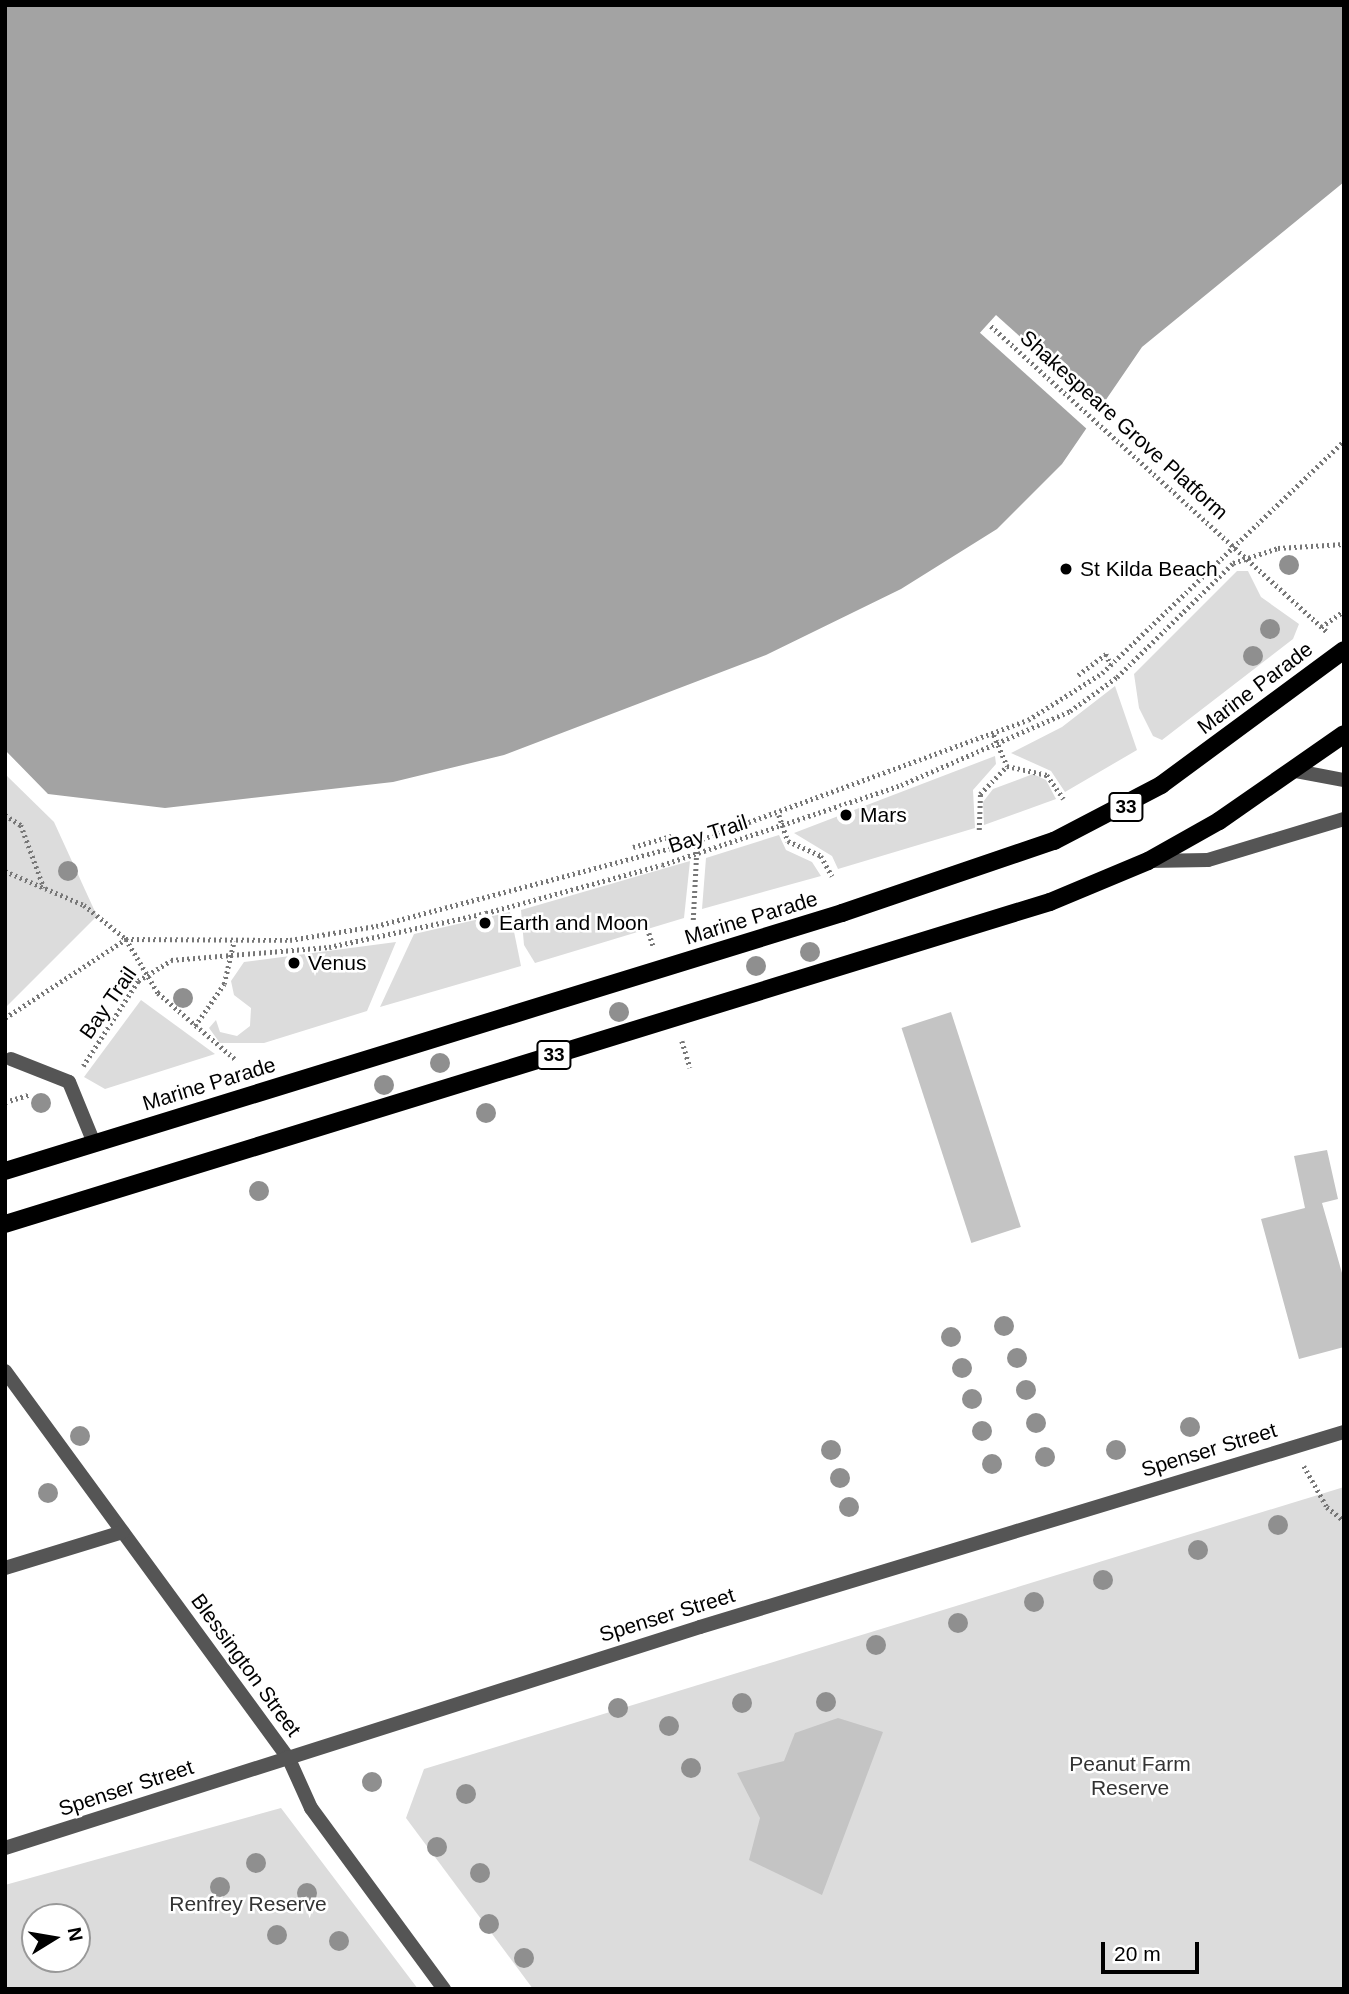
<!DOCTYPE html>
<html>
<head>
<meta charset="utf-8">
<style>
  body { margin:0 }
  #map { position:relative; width:1349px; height:1994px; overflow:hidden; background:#fff; font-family:Helvetica,sans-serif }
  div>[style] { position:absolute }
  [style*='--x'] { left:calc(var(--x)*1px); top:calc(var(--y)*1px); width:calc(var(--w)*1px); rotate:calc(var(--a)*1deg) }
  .green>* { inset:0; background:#dcdcdc }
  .water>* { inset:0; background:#a3a3a3 }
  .pier>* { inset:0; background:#fff; transform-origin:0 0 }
  .building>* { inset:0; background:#c4c4c4; transform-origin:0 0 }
  .path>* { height:4.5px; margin-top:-2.25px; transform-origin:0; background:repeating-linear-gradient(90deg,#777 0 2px,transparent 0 5.5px) }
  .lane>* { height:14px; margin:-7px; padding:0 7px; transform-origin:7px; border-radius:7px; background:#555 }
  .street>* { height:14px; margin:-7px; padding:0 7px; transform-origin:7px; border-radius:7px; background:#555 }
  .primary>* { height:18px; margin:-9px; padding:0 9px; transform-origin:9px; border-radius:9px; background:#000 }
  .trees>* { width:20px; height:20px; margin:-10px; border-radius:50%; background:#8f8f8f }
  .dots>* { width:19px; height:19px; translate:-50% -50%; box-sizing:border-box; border:4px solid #fff; border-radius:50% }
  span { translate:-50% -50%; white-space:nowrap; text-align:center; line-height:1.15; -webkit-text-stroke:5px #fff; paint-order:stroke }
  .shield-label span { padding:2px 5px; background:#fff; border:2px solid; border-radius:5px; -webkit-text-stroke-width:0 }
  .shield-label { font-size:19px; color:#000; font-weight:700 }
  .street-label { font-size:21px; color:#000 }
  .poi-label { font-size:21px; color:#000 }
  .left { translate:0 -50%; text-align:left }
  .park-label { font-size:21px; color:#333 }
  .frame { position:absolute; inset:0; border:7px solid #000; pointer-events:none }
  .north { position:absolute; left:21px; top:1903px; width:70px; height:70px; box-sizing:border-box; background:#fff; border:2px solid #999; border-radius:50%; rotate:79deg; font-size:19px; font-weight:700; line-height:28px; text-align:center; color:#000 }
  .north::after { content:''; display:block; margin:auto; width:24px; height:32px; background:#000; clip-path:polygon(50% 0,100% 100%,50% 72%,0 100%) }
  .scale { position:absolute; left:1101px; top:1942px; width:98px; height:32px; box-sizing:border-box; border:4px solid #000; border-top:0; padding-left:9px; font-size:21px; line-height:24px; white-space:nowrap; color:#000; -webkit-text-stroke:5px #fff; paint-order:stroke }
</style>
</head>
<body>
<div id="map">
  <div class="green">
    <div style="clip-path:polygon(1237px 571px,1248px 571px,1261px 597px,1299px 624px,1293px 639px,1162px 740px,1153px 736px,1139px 708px,1134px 674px)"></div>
    <div style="clip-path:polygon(1115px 686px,1137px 750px,1065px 792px,1051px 771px,1011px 753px,1062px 727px)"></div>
    <div style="clip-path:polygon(995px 756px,996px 764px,973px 790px,975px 828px,838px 869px,832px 856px,794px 833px)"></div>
    <div style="clip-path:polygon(5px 774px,54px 822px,97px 916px,5px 1008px)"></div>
    <div style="clip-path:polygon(1033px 774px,1046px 780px,1056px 799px,984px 825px,983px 802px,993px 789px)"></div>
    <div style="clip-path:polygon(779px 835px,786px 850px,812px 862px,821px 876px,702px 909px,706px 858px)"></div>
    <div style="clip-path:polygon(690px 861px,684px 918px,535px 963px,524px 945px,521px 910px)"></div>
    <div style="clip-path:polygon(510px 912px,521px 966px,380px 1007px,414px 934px)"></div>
    <div style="clip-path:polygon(396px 942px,367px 1011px,264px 1043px,220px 1043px,209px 1028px,216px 1020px,220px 1032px,237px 1036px,250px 1026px,251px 1008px,234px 995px,231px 981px,244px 962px)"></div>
    <div style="clip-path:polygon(141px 1000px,215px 1054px,105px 1089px,84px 1077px)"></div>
    <div style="clip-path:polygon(1344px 1487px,1344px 1989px,533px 1989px,406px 1818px,424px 1769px)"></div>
    <div style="clip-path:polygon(evenodd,281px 1808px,418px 1989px,5px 1989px,5px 1885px,281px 1808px,35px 1917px,77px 1917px,77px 1959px,35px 1959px,35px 1917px)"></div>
  </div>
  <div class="water">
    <div style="clip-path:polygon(5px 5px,1344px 5px,1344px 182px,1142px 347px,1062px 464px,997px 529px,901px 589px,766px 655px,504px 755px,393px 782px,165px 808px,48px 794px,5px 750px)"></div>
  </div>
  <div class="pier">
    <div style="left:996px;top:315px;width:145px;height:24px;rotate:42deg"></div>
  </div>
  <div class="building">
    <div style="left:951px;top:1012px;width:226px;height:52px;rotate:72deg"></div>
    <div style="clip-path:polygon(1327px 1150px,1338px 1199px,1322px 1203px,1344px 1280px,1344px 1347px,1299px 1359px,1261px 1219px,1305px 1208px,1294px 1156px)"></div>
    <div style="clip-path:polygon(838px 1718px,883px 1732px,822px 1895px,749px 1860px,760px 1818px,737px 1773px,784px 1761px,795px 1733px)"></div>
  </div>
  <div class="path">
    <div style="--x:991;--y:326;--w:456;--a:42.3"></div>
    <div style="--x:1321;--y:627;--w:28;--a:-35"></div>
    <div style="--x:1078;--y:675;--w:35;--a:-37"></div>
    <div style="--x:1106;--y:654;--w:12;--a:66"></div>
    <div style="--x:994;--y:735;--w:34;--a:67"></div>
    <div style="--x:1007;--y:766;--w:41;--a:12.7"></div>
    <div style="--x:1047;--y:775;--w:29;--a:55"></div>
    <div style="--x:5;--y:815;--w:19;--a:32"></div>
    <div style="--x:21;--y:825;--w:67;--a:69.9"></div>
    <div style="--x:779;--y:815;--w:28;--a:71"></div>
    <div style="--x:788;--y:841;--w:36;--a:24"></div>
    <div style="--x:821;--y:856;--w:23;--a:61"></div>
    <div style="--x:979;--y:830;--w:36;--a:-88"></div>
    <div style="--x:980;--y:794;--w:39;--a:-46"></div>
    <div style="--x:633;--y:847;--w:40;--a:-16"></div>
    <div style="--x:671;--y:836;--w:12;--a:66"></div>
    <div style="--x:5;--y:871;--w:86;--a:23.3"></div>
    <div style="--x:84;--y:905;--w:54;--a:39"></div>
    <div style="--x:126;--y:939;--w:63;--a:59.3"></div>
    <div style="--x:158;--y:993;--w:101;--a:40.6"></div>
    <div style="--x:693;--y:920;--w:79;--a:-87.1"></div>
    <div style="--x:649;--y:933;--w:13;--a:72"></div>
    <div style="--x:5;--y:1018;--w:145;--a:-33.1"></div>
    <div style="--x:126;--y:939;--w:164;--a:0.3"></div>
    <div style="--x:290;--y:940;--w:87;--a:-9.2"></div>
    <div style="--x:376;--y:926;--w:332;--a:-14.8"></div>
    <div style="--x:697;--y:841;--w:352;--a:-20.1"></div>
    <div style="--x:1028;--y:720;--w:88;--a:-32.4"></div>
    <div style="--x:1102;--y:673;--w:335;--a:-43.8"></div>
    <div style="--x:195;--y:1026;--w:51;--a:-55.4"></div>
    <div style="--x:224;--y:984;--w:44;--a:-76.9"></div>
    <div style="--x:682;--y:1041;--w:28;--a:73"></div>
    <div style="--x:83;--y:1066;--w:101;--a:-57.1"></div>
    <div style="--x:138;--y:981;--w:39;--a:-32"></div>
    <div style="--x:171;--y:960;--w:159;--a:-4.7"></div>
    <div style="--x:329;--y:947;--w:161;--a:-12.2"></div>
    <div style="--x:486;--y:913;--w:182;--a:-15.3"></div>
    <div style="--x:662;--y:865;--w:252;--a:-18.5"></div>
    <div style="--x:901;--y:785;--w:184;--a:-23.6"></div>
    <div style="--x:1070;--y:711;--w:58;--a:-35.9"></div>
    <div style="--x:1117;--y:677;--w:163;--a:-44.5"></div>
    <div style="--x:1233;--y:563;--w:47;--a:-18.4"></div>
    <div style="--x:1278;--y:548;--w:66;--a:-3.5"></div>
    <div style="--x:5;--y:1102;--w:27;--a:-17"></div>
    <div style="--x:1304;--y:1466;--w:47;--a:60.7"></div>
    <div style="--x:1327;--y:1507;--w:22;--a:39"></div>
  </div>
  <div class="lane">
    <div style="--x:11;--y:1059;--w:62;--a:21.6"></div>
    <div style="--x:69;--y:1082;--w:66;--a:67.7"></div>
  </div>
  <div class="street">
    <div style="--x:1296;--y:771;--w:49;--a:10.6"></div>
    <div style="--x:1148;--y:861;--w:60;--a:-1"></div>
    <div style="--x:1208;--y:860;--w:142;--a:-16.8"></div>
    <div style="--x:5;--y:1371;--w:479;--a:53.8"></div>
    <div style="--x:288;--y:1757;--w:56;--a:65.7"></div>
    <div style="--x:311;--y:1808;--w:225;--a:53.7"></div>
    <div style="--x:5;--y:1568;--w:123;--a:-17"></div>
    <div style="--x:5;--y:1848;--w:729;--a:-17.64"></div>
    <div style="--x:700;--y:1627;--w:673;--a:-16.85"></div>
  </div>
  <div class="primary">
    <div style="--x:5;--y:1171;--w:876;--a:-17.13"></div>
    <div style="--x:842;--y:913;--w:224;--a:-18.8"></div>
    <div style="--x:1054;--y:841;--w:121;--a:-27.6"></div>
    <div style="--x:1161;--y:785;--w:227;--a:-36.4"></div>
    <div style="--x:5;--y:1224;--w:1093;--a:-17.13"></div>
    <div style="--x:1050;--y:902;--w:106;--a:-22.7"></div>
    <div style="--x:1148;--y:861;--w:81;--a:-29.4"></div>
    <div style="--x:1219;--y:821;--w:152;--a:-34.8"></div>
  </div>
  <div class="trees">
    <div style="left:1289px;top:565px"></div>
    <div style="left:1270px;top:629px"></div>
    <div style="left:1253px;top:656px"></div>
    <div style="left:68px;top:871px"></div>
    <div style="left:810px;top:952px"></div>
    <div style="left:756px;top:966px"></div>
    <div style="left:183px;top:998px"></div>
    <div style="left:619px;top:1012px"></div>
    <div style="left:440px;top:1063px"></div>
    <div style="left:384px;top:1085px"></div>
    <div style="left:41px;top:1103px"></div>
    <div style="left:486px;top:1113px"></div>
    <div style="left:259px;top:1191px"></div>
    <div style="left:1004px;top:1326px"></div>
    <div style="left:951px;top:1337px"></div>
    <div style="left:1017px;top:1358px"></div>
    <div style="left:962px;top:1368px"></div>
    <div style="left:1026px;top:1390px"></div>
    <div style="left:972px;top:1399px"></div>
    <div style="left:1036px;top:1423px"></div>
    <div style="left:1190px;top:1427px"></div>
    <div style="left:982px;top:1431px"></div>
    <div style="left:80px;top:1436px"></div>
    <div style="left:831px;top:1450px"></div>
    <div style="left:1116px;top:1450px"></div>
    <div style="left:1045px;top:1457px"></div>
    <div style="left:992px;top:1464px"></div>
    <div style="left:840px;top:1478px"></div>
    <div style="left:48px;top:1493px"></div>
    <div style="left:849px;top:1507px"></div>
    <div style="left:1278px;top:1525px"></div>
    <div style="left:1198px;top:1550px"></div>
    <div style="left:1103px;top:1580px"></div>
    <div style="left:1034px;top:1602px"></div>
    <div style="left:958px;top:1623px"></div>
    <div style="left:876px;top:1645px"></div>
    <div style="left:826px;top:1702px"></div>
    <div style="left:742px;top:1703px"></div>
    <div style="left:618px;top:1708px"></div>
    <div style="left:669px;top:1726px"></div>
    <div style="left:691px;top:1768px"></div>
    <div style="left:372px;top:1782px"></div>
    <div style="left:466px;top:1794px"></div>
    <div style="left:437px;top:1847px"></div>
    <div style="left:256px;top:1863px"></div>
    <div style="left:480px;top:1873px"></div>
    <div style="left:220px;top:1887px"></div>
    <div style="left:307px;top:1893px"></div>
    <div style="left:489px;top:1924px"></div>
    <div style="left:277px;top:1935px"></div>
    <div style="left:339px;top:1941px"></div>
    <div style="left:524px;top:1958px"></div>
  </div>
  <div class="dots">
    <div style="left:1066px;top:569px;background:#000"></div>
    <div style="left:846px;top:815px;background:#000"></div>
    <div style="left:485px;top:923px;background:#000"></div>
    <div style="left:294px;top:963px;background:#000"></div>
  </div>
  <div class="shield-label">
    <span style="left:1126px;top:807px">33</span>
    <span style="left:554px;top:1055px">33</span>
  </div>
  <div class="street-label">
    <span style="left:1124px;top:425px;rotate:42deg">Shakespeare Grove Platform</span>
    <span style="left:1255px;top:688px;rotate:-37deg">Marine Parade</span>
    <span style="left:708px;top:834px;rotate:-18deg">Bay Trail</span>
    <span style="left:751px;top:918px;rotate:-17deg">Marine Parade</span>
    <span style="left:108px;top:1003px;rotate:-55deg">Bay Trail</span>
    <span style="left:209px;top:1084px;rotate:-17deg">Marine Parade</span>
    <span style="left:1209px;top:1450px;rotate:-17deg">Spenser Street</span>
    <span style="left:667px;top:1615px;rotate:-17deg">Spenser Street</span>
    <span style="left:246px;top:1665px;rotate:54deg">Blessington Street</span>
    <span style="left:126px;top:1788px;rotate:-18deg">Spenser Street</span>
  </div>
  <div class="poi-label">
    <span class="left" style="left:1080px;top:569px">St Kilda Beach</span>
    <span class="left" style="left:860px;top:815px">Mars</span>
    <span class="left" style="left:499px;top:923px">Earth and Moon</span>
    <span class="left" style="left:308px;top:963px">Venus</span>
  </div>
  <div class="park-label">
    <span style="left:1130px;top:1776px">Peanut Farm<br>Reserve</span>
    <span style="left:248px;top:1904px">Renfrey Reserve</span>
  </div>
  <div class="frame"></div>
  <div class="north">N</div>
  <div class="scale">20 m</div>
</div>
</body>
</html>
